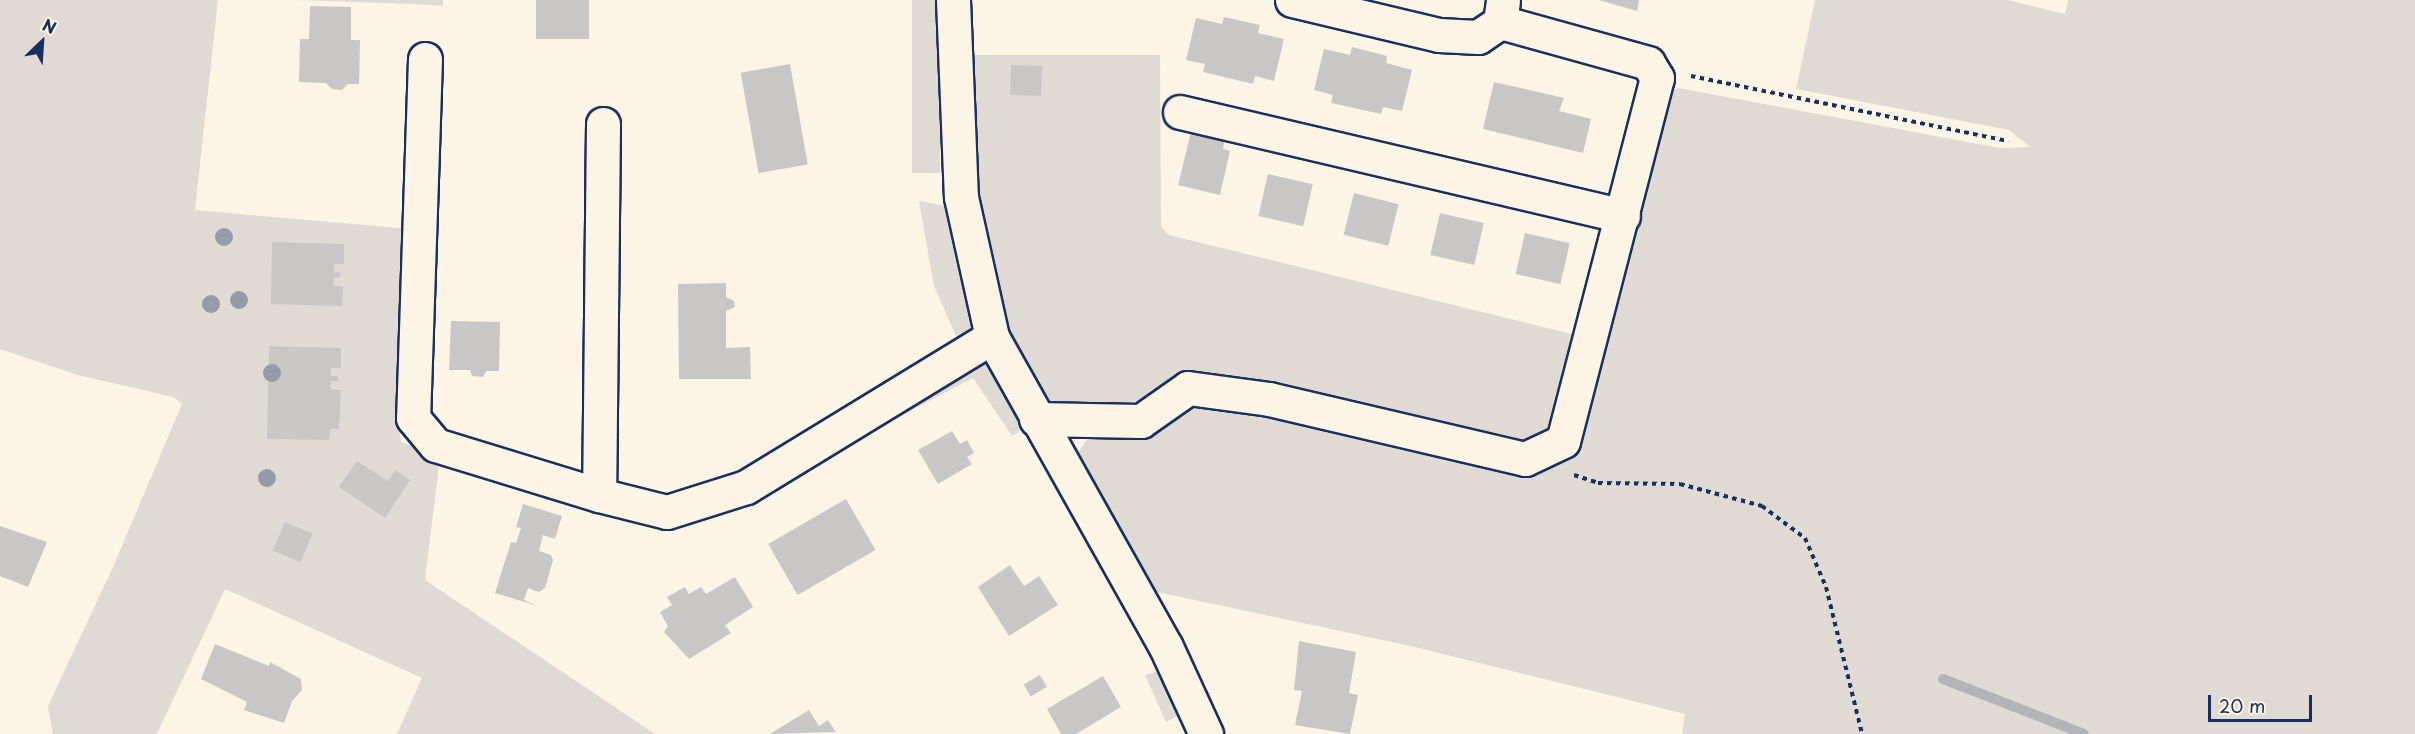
<!DOCTYPE html>
<html>
<head>
<meta charset="utf-8">
<style>
  body { margin:0 }
  #map { position:relative; width:2415px; height:734px; overflow:hidden; background:#fcf5e5; font-family:"Playpen Sans",sans-serif }
  div>[style] { position:absolute }
  [style*='--x'] { left:calc(var(--x)*1px); top:calc(var(--y)*1px); width:calc(var(--w)*1px); rotate:calc(var(--a)*1deg) }
  .green>* { inset:0; background:#dfdbd4; transform-origin:0 0 }
  .stream>* { height:10px; margin:-5px; padding:0 5px; transform-origin:5px; border-radius:5px; background:#b2b4b8 }
  .building>* { inset:0; background:#c8c7c6; transform-origin:0 0 }
  .path>* { height:4px; margin-top:-2px; transform-origin:0; background:repeating-linear-gradient(90deg,#1b2f5e 0 4.5px,transparent 0 9px) }
  .roads { filter:drop-shadow(2px 0 #1b2f5e) drop-shadow(-2px 0 #1b2f5e) drop-shadow(0 2px #1b2f5e) drop-shadow(0 -2px #1b2f5e) }
  .minor>* { height:33px; margin:-16.5px; padding:0 16.5px; transform-origin:16.5px; border-radius:16.5px; background:#fcf5e5 }
  .trees>* { width:18px; height:18px; margin:-9px; border-radius:50%; background:#969ba8 }
  span { translate:-50% -50%; white-space:nowrap; text-align:center; line-height:1.15; -webkit-text-stroke:4.5px #fcf5e5; paint-order:stroke }
  .north { position:absolute; left:12px; top:12px; width:60px; height:60px; -webkit-text-stroke:4px #fcf5e5; paint-order:stroke; rotate:25deg; font-size:16px; font-weight:700; line-height:24px; text-align:center; color:#1b2f5e }
  .north::after { content:''; display:block; margin:auto; width:21px; height:27px; background:#1b2f5e; clip-path:polygon(50% 0,100% 100%,50% 72%,0 100%) }
  .scale { position:absolute; left:2208px; top:695px; width:104px; height:27px; box-sizing:border-box; border:3px solid #1b2f5e; border-top:0; padding-left:8px; font-size:18px; line-height:21px; white-space:nowrap; color:#1b2f5e; -webkit-text-stroke:4px #fcf5e5; paint-order:stroke }
</style>
</head>
<body>
<div id="map">
  <div class="green">
    <div style="clip-path:polygon(0 0,218px 0,195px 210px,410px 229px,398px 421px,401px 442px,440px 457px,425px 580px,655px 734px,397px 734px,422px 678px,225px 589px,157px 734px,53px 734px,48px 706px,113px 567px,182px 404px,173px 397px,78px 375px,0 349px)"></div>
    <div style="clip-path:polygon(297px 0,443px 0,443px 6px,412px 4px)"></div>
    <div style="left:912px;top:0;width:28px;height:173px"></div>
    <div style="clip-path:polygon(1815px 0,2008px 0,2065px 14px,2068px 0,2415px 0,2415px 734px,1682px 734px,1685px 714px,1415px 647px,1157px 592px,1086px 474px,1079px 451px,1087px 439px,1124px 429px,1167px 392px,1122px 405px,1052px 408px,1037px 394px,1021px 370px,997px 306px,976px 225px,971px 55px,1160px 55px,1161px 227px,1169px 235px,1576px 335px,1556px 424px,1529px 473px,1570px 458px,1662px 94px,1679px 88px,2000px 148px,2030px 147px,2009px 130px,1796px 89px)"></div>
    <div style="clip-path:polygon(919px 201px,947px 206px,973px 327px,969px 333px,956px 336px,934px 286px)"></div>
    <div style="clip-path:polygon(985px 361px,991px 366px,1022px 425px,1018px 433px,1012px 436px,973px 378px,847px 444px,961px 367px)"></div>
    <div style="clip-path:polygon(1160px 671px,1181px 714px,1166px 722px,1145px 675px)"></div>
  </div>
  <div class="stream">
    <div style="--x:1943;--y:679;--w:151;--a:21.3"></div>
  </div>
  <div class="building">
    <div style="left:536px;top:0;width:53px;height:39px"></div>
    <div style="clip-path:polygon(1599px 0,1639px 0,1637px 11px)"></div>
    <div style="clip-path:polygon(310px 6px,351px 7px,351px 40px,360px 40px,359px 84px,348px 84px,342px 90px,332px 89px,326px 83px,299px 82px,300px 39px,309px 39px)"></div>
    <div style="clip-path:polygon(1224px 17px,1260px 25px,1258px 33px,1284px 39px,1274px 81px,1255px 76px,1253px 84px,1203px 72px,1205px 64px,1186px 60px,1196px 18px,1222px 24px)"></div>
    <div style="clip-path:polygon(1352px 47px,1387px 56px,1386px 63px,1412px 70px,1402px 111px,1383px 107px,1381px 114px,1331px 103px,1333px 95px,1314px 90px,1324px 49px,1350px 55px)"></div>
    <div style="left:790px;top:64px;width:102px;height:50px;rotate:80deg"></div>
    <div style="left:1011px;top:65px;width:31px;height:30px;rotate:2deg"></div>
    <div style="clip-path:polygon(1494px 82px,1564px 98px,1559px 111px,1591px 119px,1583px 153px,1483px 129px)"></div>
    <div style="clip-path:polygon(1193px 124px,1226px 132px,1223px 149px,1230px 151px,1220px 195px,1178px 185px)"></div>
    <div style="left:1268px;top:174px;width:46px;height:43px;rotate:13deg"></div>
    <div style="left:1354px;top:193px;width:46px;height:43px;rotate:14deg"></div>
    <div style="left:1440px;top:213px;width:45px;height:43px;rotate:13deg"></div>
    <div style="left:1525px;top:233px;width:46px;height:42px;rotate:13deg"></div>
    <div style="clip-path:polygon(272px 242px,344px 244px,344px 264px,334px 264px,334px 273px,340px 272px,340px 277px,334px 277px,333px 286px,343px 286px,342px 306px,271px 304px)"></div>
    <div style="clip-path:polygon(726px 283px,726px 297px,734px 301px,735px 307px,726px 311px,726px 348px,750px 347px,751px 379px,679px 379px,678px 284px)"></div>
    <div style="clip-path:polygon(451px 321px,500px 322px,499px 371px,486px 371px,483px 377px,472px 376px,470px 370px,449px 370px)"></div>
    <div style="clip-path:polygon(269px 346px,341px 348px,341px 368px,331px 368px,331px 376px,338px 376px,338px 381px,331px 381px,331px 389px,341px 390px,339px 429px,330px 429px,329px 440px,267px 439px)"></div>
    <div style="clip-path:polygon(952px 431px,960px 444px,967px 440px,974px 453px,967px 457px,972px 464px,938px 484px,918px 450px)"></div>
    <div style="clip-path:polygon(357px 461px,388px 481px,395px 470px,410px 480px,385px 518px,339px 487px)"></div>
    <div style="left:846px;top:499px;width:59px;height:90px;rotate:60deg"></div>
    <div style="clip-path:polygon(523px 504px,562px 516px,555px 539px,543px 535px,539px 551px,551px 555px,553px 560px,545px 588px,539px 592px,528px 588px,524px 600px,538px 606px,495px 593px,511px 542px,516px 543px,521px 528px,516px 527px)"></div>
    <div style="left:285px;top:522px;width:30px;height:31px;rotate:23deg"></div>
    <div style="clip-path:polygon(0 526px,47px 542px,28px 587px,0 576px)"></div>
    <div style="clip-path:polygon(1010px 565px,1024px 586px,1039px 576px,1058px 605px,1009px 636px,978px 587px)"></div>
    <div style="clip-path:polygon(735px 577px,753px 607px,725px 625px,731px 633px,689px 659px,664px 632px,668px 626px,660px 612px,672px 605px,667px 597px,685px 587px,689px 594px,701px 587px,706px 594px)"></div>
    <div style="clip-path:polygon(1299px 641px,1356px 652px,1349px 693px,1358px 695px,1350px 734px,1295px 725px,1302px 691px,1294px 690px)"></div>
    <div style="clip-path:polygon(215px 644px,269px 666px,270px 662px,301px 679px,302px 690px,292px 701px,284px 723px,244px 710px,247px 702px,201px 679px)"></div>
    <div style="left:1040px;top:675px;width:14px;height:19px;rotate:60deg"></div>
    <div style="clip-path:polygon(1103px 676px,1121px 707px,1076px 734px,1061px 734px,1047px 709px)"></div>
    <div style="clip-path:polygon(809px 710px,819px 726px,828px 720px,836px 732px,770px 734px)"></div>
  </div>
  <div class="path">
    <div style="--x:1691;--y:76;--w:324;--a:11.6"></div>
    <div style="--x:1574;--y:475;--w:25;--a:18"></div>
    <div style="--x:1598;--y:483;--w:82;--a:0.7"></div>
    <div style="--x:1680;--y:484;--w:85;--a:15"></div>
    <div style="--x:1762;--y:506;--w:54;--a:36.7"></div>
    <div style="--x:1805;--y:538;--w:53;--a:66.8"></div>
    <div style="--x:1826;--y:587;--w:151;--a:76.2"></div>
  </div>
  <div class="roads">
    <div class="minor">
      <div style="--x:953;--y:0;--w:197;--a:87.7"></div>
      <div style="--x:961;--y:197;--w:143;--a:77.5"></div>
      <div style="--x:992;--y:337;--w:355;--a:60.7"></div>
      <div style="--x:1166;--y:647;--w:96;--a:65.3"></div>
      <div style="--x:1292;--y:0;--w:151;--a:13.4"></div>
      <div style="--x:1439;--y:35;--w:39;--a:3"></div>
      <div style="--x:1478;--y:37;--w:27;--a:-34"></div>
      <div style="--x:1500;--y:22;--w:21;--a:-82"></div>
      <div style="--x:425;--y:59;--w:359;--a:91.9"></div>
      <div style="--x:413;--y:418;--w:35;--a:50"></div>
      <div style="--x:436;--y:445;--w:170;--a:17.1"></div>
      <div style="--x:1180;--y:112;--w:455;--a:13.2"></div>
      <div style="--x:603;--y:124;--w:371;--a:90.6"></div>
      <div style="--x:599;--y:495;--w:70;--a:14"></div>
      <div style="--x:667;--y:512;--w:83;--a:-17.6"></div>
      <div style="--x:746;--y:487;--w:288;--a:-31.4"></div>
      <div style="--x:1036;--y:419;--w:105;--a:1.1"></div>
      <div style="--x:1141;--y:421;--w:57;--a:-35.1"></div>
      <div style="--x:1188;--y:388;--w:82;--a:7.7"></div>
      <div style="--x:1269;--y:399;--w:263;--a:13.2"></div>
      <div style="--x:1525;--y:459;--w:42;--a:-25.3"></div>
      <div style="--x:1563;--y:441;--w:375;--a:-75.5"></div>
      <div style="--x:1657;--y:78;--w:17;--a:-121"></div>
      <div style="--x:1648;--y:63;--w:154;--a:-164.5"></div>
    </div>
  </div>
  <div class="trees">
    <div style="left:224px;top:237px"></div>
    <div style="left:239px;top:300px"></div>
    <div style="left:211px;top:304px"></div>
    <div style="left:272px;top:373px"></div>
    <div style="left:267px;top:478px"></div>
  </div>
  <div class="north">N</div>
  <div class="scale">20 m</div>
</div>
</body>
</html>
